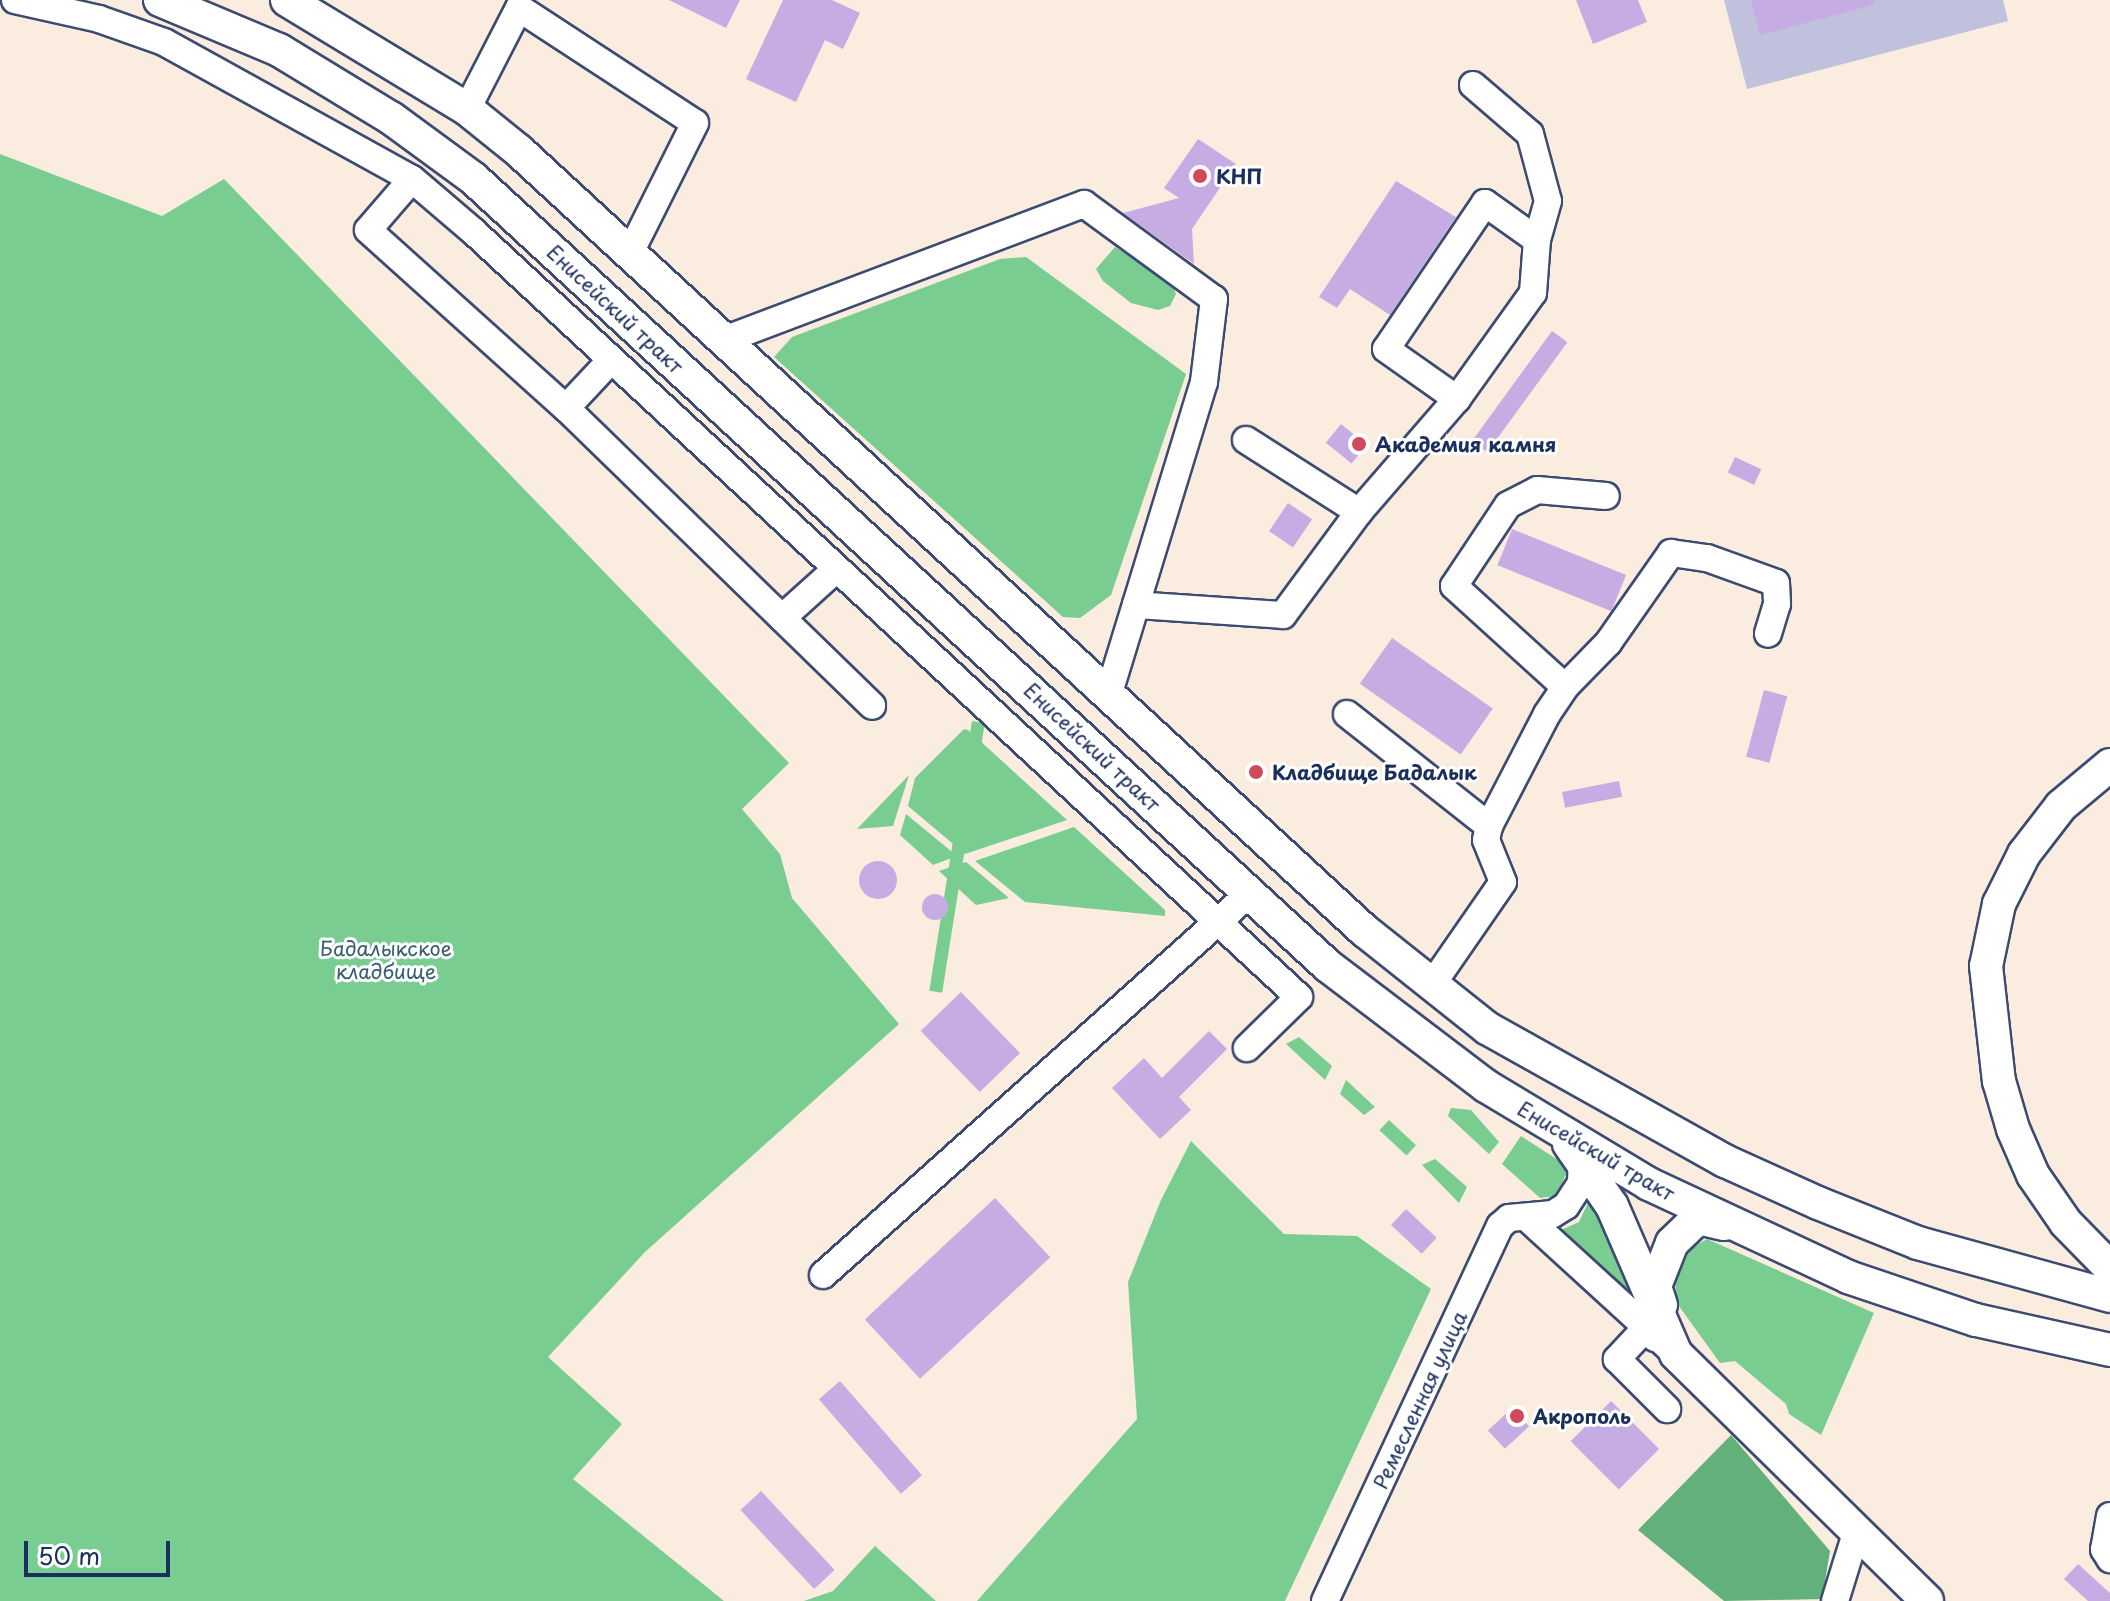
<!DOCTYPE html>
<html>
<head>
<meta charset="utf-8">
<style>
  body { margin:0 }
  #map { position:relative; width:2110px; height:1601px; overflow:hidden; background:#faecde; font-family:"Playpen Sans",sans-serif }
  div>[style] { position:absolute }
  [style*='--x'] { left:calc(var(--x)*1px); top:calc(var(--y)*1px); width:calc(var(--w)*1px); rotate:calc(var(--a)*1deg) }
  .industrial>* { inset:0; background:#c0c2dd }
  .green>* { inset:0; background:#79cd91; transform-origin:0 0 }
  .forest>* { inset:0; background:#62b07b }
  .building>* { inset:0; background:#c5ade3; transform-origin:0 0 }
  .round { border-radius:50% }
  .roads { filter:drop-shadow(2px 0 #3c4b71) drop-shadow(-2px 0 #3c4b71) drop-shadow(0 2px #3c4b71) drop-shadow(0 -2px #3c4b71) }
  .minor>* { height:26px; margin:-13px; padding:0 13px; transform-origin:13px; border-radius:13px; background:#fff }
  .major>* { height:32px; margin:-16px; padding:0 16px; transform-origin:16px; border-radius:16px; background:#fff }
  .dots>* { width:22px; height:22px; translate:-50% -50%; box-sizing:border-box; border:4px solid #fff; border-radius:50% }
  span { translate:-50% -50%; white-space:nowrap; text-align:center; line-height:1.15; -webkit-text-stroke:6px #fff; paint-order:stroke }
  .poi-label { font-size:20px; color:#1b2f5e; font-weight:700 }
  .left { translate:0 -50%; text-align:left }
  .street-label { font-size:20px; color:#1b2f5e }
  .park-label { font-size:20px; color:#375e6d }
  .scale { position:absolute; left:24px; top:1541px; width:146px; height:36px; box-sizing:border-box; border:4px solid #1b2f5e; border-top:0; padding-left:10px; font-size:24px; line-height:28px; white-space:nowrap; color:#1b2f5e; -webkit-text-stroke:6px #fff; paint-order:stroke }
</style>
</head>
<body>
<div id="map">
  <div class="industrial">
    <div style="clip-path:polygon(1724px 0,2003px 0,2008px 21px,1747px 89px)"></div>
  </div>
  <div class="green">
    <div style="clip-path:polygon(0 154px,162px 216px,224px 179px,789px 763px,742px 809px,780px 854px,792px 898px,899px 1024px,645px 1252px,548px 1357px,622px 1424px,573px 1479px,724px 1601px,0 1601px)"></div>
    <div style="clip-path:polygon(1115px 247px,1171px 282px,1176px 294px,1170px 306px,1158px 310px,1131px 303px,1103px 281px,1096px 269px)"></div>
    <div style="clip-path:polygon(1026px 257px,1186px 374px,1111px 595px,1080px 618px,1063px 617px,774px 357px,792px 337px,1000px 259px)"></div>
    <div style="left:972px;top:721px;width:13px;height:273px;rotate:9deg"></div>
    <div style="clip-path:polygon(964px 729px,968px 730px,1067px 820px,965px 854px,908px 806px,915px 778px)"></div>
    <div style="clip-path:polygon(909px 775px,893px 826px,857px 829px)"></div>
    <div style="clip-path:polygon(906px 814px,957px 856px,933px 865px,900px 835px)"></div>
    <div style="clip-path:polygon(1074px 827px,1165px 910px,1165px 916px,1025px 902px,975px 861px)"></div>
    <div style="clip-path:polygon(966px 862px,1009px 898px,976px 905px,939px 871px)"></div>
    <div style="clip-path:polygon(1299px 1037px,1332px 1066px,1325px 1080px,1286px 1044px)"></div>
    <div style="clip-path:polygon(1346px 1080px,1375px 1107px,1364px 1115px,1340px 1094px)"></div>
    <div style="clip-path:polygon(1451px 1108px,1471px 1110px,1499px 1142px,1489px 1154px,1448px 1116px)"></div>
    <div style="left:1389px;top:1120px;width:37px;height:14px;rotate:43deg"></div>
    <div style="clip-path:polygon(1521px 1136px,1558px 1160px,1567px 1172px,1556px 1196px,1540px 1198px,1502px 1164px)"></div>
    <div style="clip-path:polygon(1191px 1141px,1284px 1234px,1357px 1236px,1431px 1289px,1285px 1601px,977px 1601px,1137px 1419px,1128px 1282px,1161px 1200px)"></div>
    <div style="clip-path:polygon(1435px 1159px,1467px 1187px,1459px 1203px,1422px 1165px)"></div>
    <div style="clip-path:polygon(1588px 1203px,1595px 1209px,1636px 1299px,1561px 1230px,1579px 1222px)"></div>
    <div style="clip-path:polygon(1707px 1239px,1874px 1313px,1821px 1435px,1789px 1414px,1786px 1404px,1735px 1361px,1720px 1363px,1676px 1302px,1675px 1272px,1684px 1252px)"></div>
    <div style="clip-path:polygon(875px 1546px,936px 1601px,804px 1601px,833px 1591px)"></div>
  </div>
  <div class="forest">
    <div style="clip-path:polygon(1731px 1435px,1830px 1551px,1822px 1599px,1724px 1601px,1638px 1530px)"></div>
  </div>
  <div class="building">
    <div style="clip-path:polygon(669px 0,740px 0,726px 28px)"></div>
    <div style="clip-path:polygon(783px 0,832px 0,860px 13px,843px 49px,825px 40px,796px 102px,746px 79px)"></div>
    <div style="clip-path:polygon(1576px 0,1638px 0,1647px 22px,1593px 44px)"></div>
    <div style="clip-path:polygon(1751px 0,1874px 0,1874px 5px,1760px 35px)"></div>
    <div style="clip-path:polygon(1198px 139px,1236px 164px,1192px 229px,1194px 264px,1123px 213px,1179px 198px,1164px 188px)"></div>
    <div style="clip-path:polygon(1396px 181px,1456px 217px,1390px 315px,1350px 289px,1337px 308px,1319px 297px)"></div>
    <div style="left:1552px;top:331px;width:19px;height:136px;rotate:36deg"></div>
    <div style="left:1341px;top:424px;width:33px;height:24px;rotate:39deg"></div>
    <div style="left:1735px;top:457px;width:29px;height:17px;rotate:25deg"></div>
    <div style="left:1288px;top:503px;width:29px;height:34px;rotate:34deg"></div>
    <div style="left:1512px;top:529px;width:123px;height:39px;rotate:22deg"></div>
    <div style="left:1392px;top:638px;width:123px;height:56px;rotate:35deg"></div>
    <div style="left:1764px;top:690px;width:24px;height:69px;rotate:15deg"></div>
    <div style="left:1619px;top:781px;width:16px;height:58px;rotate:79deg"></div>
    <div class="round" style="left:859px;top:861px;width:38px;height:38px"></div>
    <div class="round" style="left:922px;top:894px;width:26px;height:26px"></div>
    <div style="left:961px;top:992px;width:85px;height:56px;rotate:46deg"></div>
    <div style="clip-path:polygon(1209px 1031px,1227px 1049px,1179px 1097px,1191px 1110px,1160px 1139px,1112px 1088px,1144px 1058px,1162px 1078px)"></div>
    <div style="left:995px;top:1198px;width:81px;height:178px;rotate:47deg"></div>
    <div style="left:1406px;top:1209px;width:42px;height:22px;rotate:43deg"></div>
    <div style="left:840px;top:1381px;width:125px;height:28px;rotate:49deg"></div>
    <div style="left:1611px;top:1401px;width:68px;height:57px;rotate:45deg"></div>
    <div style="left:1512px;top:1408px;width:25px;height:33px;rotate:47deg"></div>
    <div style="left:761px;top:1491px;width:108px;height:28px;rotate:47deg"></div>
    <div style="clip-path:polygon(2078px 1564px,2110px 1593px,2110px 1601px,2088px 1601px,2064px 1579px)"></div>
  </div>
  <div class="roads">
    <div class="minor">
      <div style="--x:15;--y:0;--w:86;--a:12.7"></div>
      <div style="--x:99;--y:19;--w:69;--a:19.5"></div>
      <div style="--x:164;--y:42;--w:283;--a:28.9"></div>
      <div style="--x:412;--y:179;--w:82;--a:40.5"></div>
      <div style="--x:474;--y:232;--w:1125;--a:42.84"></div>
      <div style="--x:1299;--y:997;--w:73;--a:135.6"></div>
      <div style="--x:1473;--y:85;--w:75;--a:40.7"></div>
      <div style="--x:1530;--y:134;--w:69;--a:75"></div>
      <div style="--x:1548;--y:201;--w:41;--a:105.8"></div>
      <div style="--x:467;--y:109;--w:114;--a:-62.8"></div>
      <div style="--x:519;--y:8;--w:210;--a:33.2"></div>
      <div style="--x:695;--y:123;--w:145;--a:116.6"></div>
      <div style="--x:412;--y:179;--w:67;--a:130.8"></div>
      <div style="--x:368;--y:230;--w:266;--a:42"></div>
      <div style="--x:566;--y:408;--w:427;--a:44.2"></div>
      <div style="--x:724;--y:340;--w:385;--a:-20.7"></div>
      <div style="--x:1084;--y:204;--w:161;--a:36.2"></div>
      <div style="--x:1214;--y:299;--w:84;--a:96.9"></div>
      <div style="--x:1204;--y:382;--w:324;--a:107"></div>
      <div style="--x:566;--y:408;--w:64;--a:-46.9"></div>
      <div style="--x:1246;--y:440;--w:134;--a:32.5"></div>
      <div style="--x:1136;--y:605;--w:147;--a:3.9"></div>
      <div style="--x:1283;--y:615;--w:128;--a:-53.6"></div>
      <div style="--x:1359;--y:512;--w:150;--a:-49.1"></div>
      <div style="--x:1457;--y:399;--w:130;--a:-54.4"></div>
      <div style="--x:1533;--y:293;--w:53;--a:-85.7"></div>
      <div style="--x:1537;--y:240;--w:64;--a:-144.6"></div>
      <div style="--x:1485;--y:203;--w:176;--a:124.1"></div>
      <div style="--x:1386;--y:349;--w:87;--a:35.2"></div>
      <div style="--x:782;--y:618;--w:70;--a:-42.1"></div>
      <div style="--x:1565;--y:687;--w:150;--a:-137.7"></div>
      <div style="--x:1454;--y:586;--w:97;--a:-56.3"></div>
      <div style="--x:1508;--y:505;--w:33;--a:-27"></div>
      <div style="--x:1537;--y:490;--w:69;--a:5"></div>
      <div style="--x:1347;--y:714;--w:181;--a:38.3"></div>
      <div style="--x:1431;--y:986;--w:126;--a:-55.3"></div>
      <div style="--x:1503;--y:882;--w:45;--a:-112"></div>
      <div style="--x:1486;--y:840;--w:14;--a:-78"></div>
      <div style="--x:1489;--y:826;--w:126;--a:-62.6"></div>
      <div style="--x:1547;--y:714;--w:32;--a:-56"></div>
      <div style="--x:1565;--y:687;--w:62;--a:-45.7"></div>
      <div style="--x:1608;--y:643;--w:110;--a:-55"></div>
      <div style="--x:1671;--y:553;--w:36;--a:8"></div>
      <div style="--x:1707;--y:558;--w:73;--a:19.9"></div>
      <div style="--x:1776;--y:583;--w:21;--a:87"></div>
      <div style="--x:1777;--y:604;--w:31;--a:107"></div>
      <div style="--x:1528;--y:1219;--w:200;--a:42.4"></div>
      <div style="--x:823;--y:1275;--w:573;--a:-41.82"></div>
      <div style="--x:1655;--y:1338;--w:14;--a:-144"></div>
      <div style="--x:1644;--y:1330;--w:40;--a:133"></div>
      <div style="--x:1617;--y:1359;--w:71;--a:45"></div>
      <div style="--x:2110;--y:1516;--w:34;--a:100"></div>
      <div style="--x:2104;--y:1549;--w:12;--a:59"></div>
      <div style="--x:1325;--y:1601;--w:414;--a:-65"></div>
      <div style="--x:1500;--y:1226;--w:12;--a:-42"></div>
      <div style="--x:1509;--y:1218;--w:44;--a:-5.2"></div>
      <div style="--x:1553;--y:1214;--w:15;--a:-32"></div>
      <div style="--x:1566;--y:1206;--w:27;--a:-57"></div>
      <div style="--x:1581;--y:1183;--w:23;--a:-88"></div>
      <div style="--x:1835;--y:1601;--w:71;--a:-72.8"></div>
    </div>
    <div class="major">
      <div style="--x:160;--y:0;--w:129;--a:22.8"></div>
      <div style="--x:279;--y:50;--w:131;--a:31.3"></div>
      <div style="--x:391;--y:118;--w:103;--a:36.3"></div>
      <div style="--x:474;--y:179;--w:1161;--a:42.66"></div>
      <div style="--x:1328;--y:966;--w:198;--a:37.2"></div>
      <div style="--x:1486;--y:1086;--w:190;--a:31"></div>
      <div style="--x:1649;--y:1184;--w:220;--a:25"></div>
      <div style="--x:1848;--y:1277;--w:135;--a:18.6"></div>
      <div style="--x:1976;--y:1320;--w:137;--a:12.6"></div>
      <div style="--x:287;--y:0;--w:210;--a:31.2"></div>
      <div style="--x:467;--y:109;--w:67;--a:38.9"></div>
      <div style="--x:519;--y:151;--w:1151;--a:42.68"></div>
      <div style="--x:1365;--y:931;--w:156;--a:38.5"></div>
      <div style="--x:1487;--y:1028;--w:273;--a:29.2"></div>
      <div style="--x:1725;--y:1161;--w:102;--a:24.3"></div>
      <div style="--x:1818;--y:1203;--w:108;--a:21.8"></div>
      <div style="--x:1918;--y:1243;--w:199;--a:15.4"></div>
      <div style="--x:2110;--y:765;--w:64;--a:140.1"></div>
      <div style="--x:2061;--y:806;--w:61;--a:127.6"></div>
      <div style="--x:2024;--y:854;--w:56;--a:116.6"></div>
      <div style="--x:1999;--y:904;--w:63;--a:101.8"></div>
      <div style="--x:1986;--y:966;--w:116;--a:83.6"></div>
      <div style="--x:1999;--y:1081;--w:50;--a:73.7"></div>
      <div style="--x:2013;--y:1129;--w:50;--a:66.5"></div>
      <div style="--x:2033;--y:1175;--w:58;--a:55.5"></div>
      <div style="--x:2066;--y:1223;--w:63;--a:45.6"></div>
      <div style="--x:1569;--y:1144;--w:75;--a:55.3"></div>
      <div style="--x:1612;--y:1206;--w:161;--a:66.6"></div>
      <div style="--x:1676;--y:1354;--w:352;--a:44.5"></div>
      <div style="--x:1661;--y:1305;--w:20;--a:-108"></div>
      <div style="--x:1655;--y:1286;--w:46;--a:-68.4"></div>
      <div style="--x:1672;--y:1243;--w:36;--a:-44"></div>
      <div style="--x:1698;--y:1218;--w:27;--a:13"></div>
    </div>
  </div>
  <div class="dots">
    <div style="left:1200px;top:176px;background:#d1495b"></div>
    <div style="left:1359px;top:444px;background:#d1495b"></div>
    <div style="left:1256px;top:772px;background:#d1495b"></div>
    <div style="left:1517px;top:1416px;background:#d1495b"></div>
  </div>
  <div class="poi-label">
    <span class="left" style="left:1216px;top:176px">КНП</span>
    <span class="left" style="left:1375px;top:444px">Академия камня</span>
    <span class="left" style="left:1272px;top:772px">Кладбище Бадалык</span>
    <span class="left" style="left:1533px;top:1416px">Акрополь</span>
  </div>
  <div class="street-label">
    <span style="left:615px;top:309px;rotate:43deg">Енисейский тракт</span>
    <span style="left:1092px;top:747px;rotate:43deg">Енисейский тракт</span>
    <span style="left:1596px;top:1151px;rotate:30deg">Енисейский тракт</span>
    <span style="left:1420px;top:1400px;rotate:-65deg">Ремесленная улица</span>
  </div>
  <div class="park-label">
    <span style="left:386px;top:960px">Бадалыкское<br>кладбище</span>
  </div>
  <div class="scale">50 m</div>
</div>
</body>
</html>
